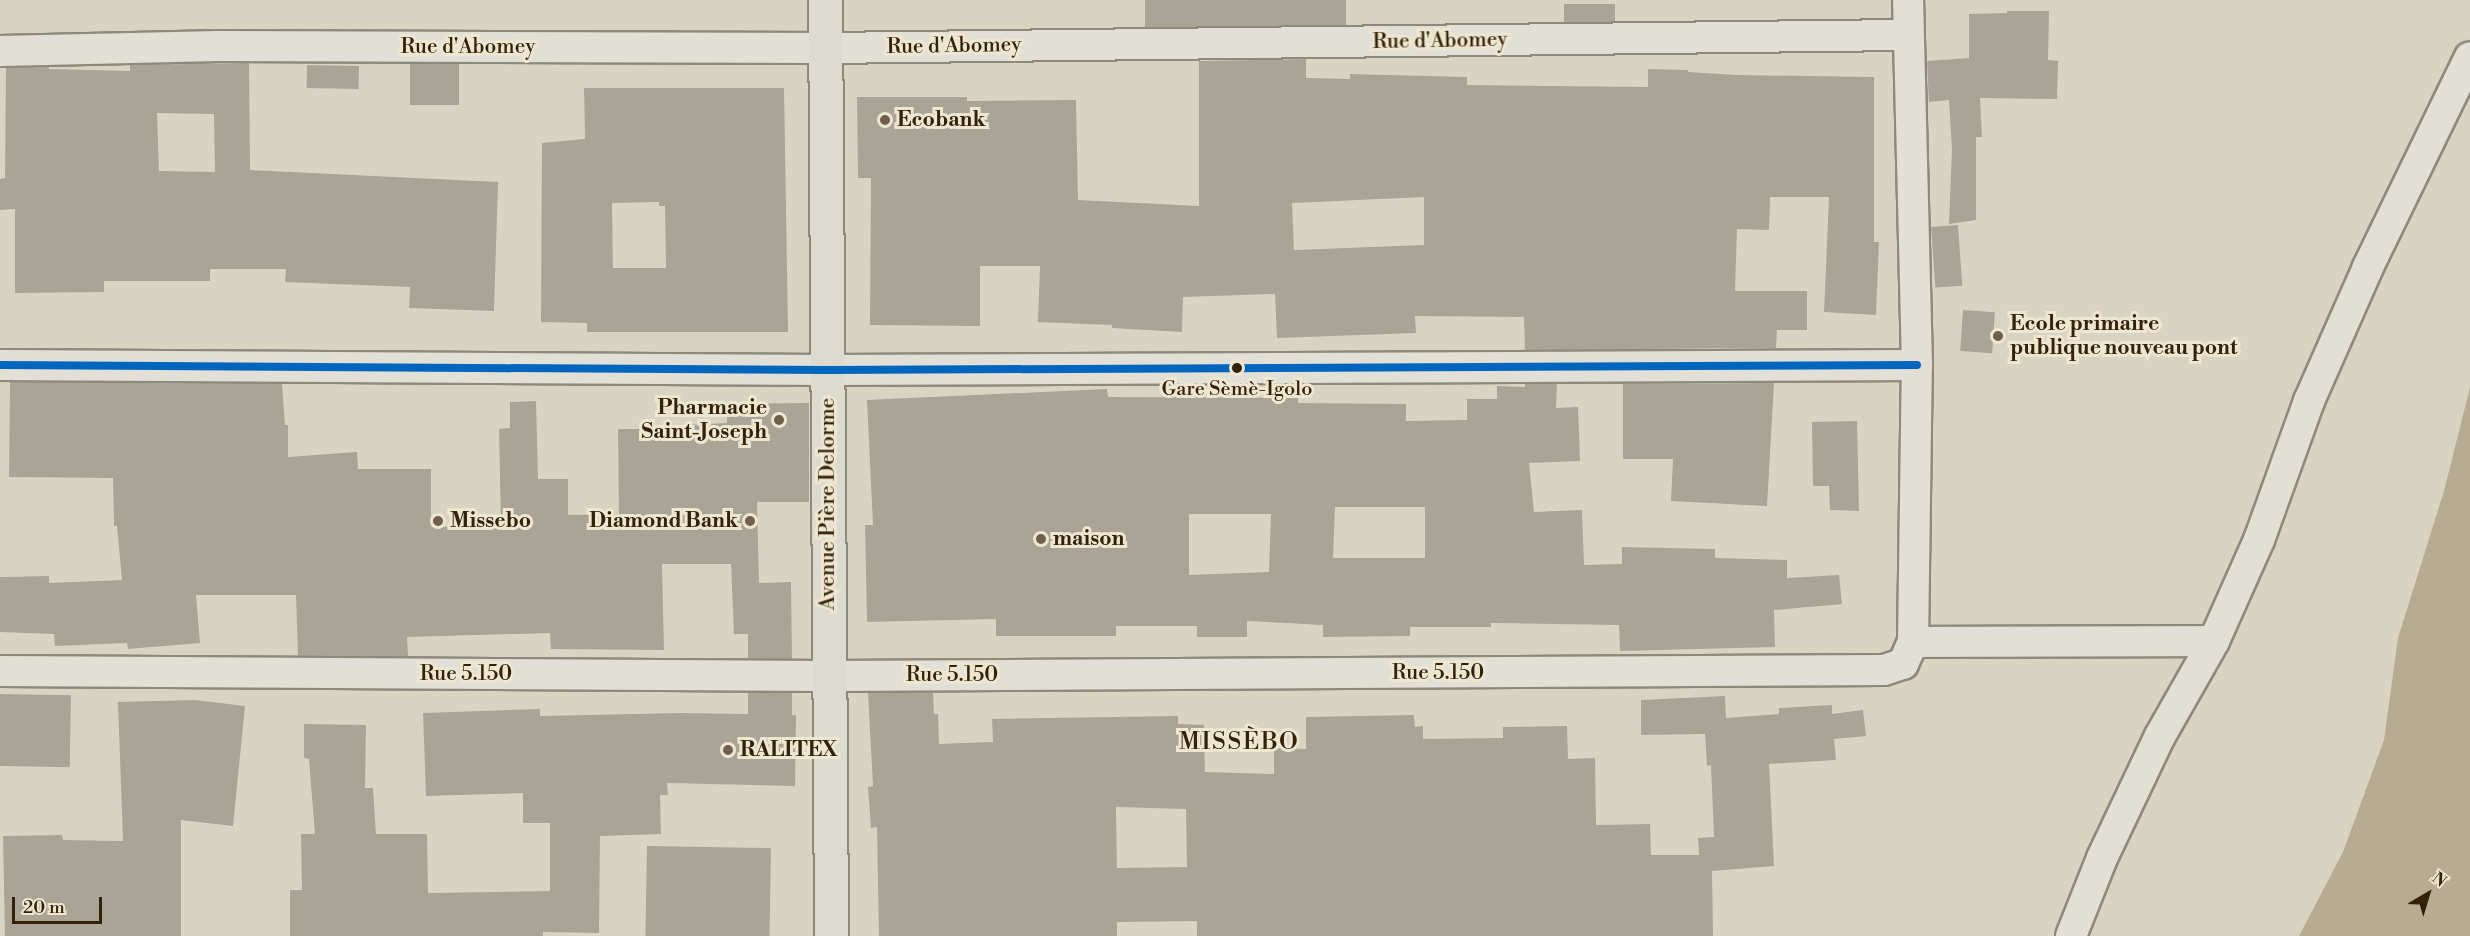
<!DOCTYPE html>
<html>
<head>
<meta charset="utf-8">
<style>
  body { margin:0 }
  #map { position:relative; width:2470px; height:936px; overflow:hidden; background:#d9d4c2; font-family:"Libre Bodoni",serif }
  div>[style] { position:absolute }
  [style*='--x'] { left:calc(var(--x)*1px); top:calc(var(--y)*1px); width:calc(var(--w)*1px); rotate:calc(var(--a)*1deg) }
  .water>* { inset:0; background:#b7ab91 }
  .building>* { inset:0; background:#a9a496; transform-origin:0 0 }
  .roads { filter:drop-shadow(2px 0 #8f897c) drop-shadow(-2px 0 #8f897c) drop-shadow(0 2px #8f897c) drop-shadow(0 -2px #8f897c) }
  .minor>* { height:30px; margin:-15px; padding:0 15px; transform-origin:15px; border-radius:15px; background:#e2dfd6 }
  .major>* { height:33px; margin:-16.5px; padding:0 16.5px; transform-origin:16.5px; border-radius:16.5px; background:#dddad0 }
  .bus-1>* { height:8px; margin:-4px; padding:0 4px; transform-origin:4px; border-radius:4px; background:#0065bd }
  .dots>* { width:16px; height:16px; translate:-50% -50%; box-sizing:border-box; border:3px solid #ede6d1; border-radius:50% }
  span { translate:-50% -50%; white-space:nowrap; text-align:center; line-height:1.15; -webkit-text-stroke:6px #ede6d1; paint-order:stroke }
  .bus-label { font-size:20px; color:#342109 }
  .street-label { font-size:21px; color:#342109 }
  .poi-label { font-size:21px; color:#342109; font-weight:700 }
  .left { translate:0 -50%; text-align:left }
  .right { translate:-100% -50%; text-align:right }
  .quarter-label { font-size:24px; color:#342109; letter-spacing:1.5px }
  .north { position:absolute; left:2398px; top:864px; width:60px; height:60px; -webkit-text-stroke:4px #ede6d1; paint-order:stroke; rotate:38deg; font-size:16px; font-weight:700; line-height:24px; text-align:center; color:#342109 }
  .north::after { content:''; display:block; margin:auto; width:21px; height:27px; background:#342109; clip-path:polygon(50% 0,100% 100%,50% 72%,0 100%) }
  .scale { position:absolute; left:12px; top:897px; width:90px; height:27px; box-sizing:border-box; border:3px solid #342109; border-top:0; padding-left:8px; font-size:18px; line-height:21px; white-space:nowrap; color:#342109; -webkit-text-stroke:4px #ede6d1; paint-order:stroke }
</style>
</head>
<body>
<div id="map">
  <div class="water">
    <div style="clip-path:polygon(2470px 387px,2470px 936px,2299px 936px,2343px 852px,2384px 740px,2398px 638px,2444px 491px)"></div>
  </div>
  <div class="building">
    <div style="left:1145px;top:0;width:201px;height:27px"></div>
    <div style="left:1564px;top:4px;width:51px;height:18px"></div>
    <div style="clip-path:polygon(2007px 11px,2049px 11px,2048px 60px,2058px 61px,2057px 99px,1980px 98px,1982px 137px,1976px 137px,1976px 220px,1949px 224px,1952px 150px,1949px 100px,1929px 102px,1927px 61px,1969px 58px,1969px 14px,2007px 13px)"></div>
    <div style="clip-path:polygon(evenodd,1306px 59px,1306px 78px,1350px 79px,1350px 74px,1467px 77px,1467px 85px,1648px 87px,1648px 69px,1688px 70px,1688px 72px,1737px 75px,1874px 77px,1874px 242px,1879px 242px,1876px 315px,1824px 312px,1829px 197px,1770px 197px,1769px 230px,1737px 229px,1735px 291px,1807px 291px,1807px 330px,1777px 330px,1776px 348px,1525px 350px,1524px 317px,1415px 316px,1416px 333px,1277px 338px,1275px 294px,1183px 297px,1182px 332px,1112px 328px,1112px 325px,1038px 322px,1040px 266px,980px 266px,980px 326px,870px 325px,871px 178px,858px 178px,857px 97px,967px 97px,967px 101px,1076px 100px,1078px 200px,1199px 206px,1199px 61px,1306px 59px,1424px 197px,1424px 245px,1294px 250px,1292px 203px,1424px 197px)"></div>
    <div style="clip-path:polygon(evenodd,249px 63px,250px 170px,498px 182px,494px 311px,409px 308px,410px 287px,285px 282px,286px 269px,210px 269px,210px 281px,104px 281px,104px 292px,15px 293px,15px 209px,0 210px,0 179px,5px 178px,6px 68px,49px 67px,49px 69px,130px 71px,130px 65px,249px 63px,157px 113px,214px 114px,215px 172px,159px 171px,157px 113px)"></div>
    <div style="left:410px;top:64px;width:49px;height:41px"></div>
    <div style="left:307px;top:65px;width:52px;height:23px;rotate:1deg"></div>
    <div style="clip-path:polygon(evenodd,584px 88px,784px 88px,788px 332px,587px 332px,587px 323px,541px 322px,542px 143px,585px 139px,584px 88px,659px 202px,659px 206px,665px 206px,666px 268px,613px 268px,612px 203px,659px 202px)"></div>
    <div style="left:1958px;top:225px;width:61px;height:27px;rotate:86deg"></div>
    <div style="left:1963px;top:310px;width:32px;height:41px;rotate:4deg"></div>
    <div style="clip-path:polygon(10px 382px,282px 384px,285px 425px,288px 425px,288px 457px,357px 452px,358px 469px,431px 469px,431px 527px,501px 526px,499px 429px,510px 428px,510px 402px,536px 401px,538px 479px,568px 479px,568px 515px,619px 514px,618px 429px,686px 429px,686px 425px,727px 423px,727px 404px,809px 403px,809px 502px,757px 502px,759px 583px,791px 582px,792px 659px,748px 658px,748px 634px,734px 634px,731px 564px,662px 564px,664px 650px,551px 649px,550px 633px,407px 637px,408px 656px,298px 656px,296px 595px,196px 595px,200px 643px,128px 649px,127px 643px,55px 646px,54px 634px,0 632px,0 577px,49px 576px,49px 583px,122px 580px,117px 526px,114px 526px,113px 478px,9px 477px)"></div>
    <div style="clip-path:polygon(1774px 383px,1767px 506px,1671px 501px,1673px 459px,1623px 459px,1623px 384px)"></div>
    <div style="clip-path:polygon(evenodd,1525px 384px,1557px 384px,1556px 408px,1578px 407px,1580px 461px,1529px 463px,1534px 512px,1582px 510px,1584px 565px,1622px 564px,1622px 547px,1715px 549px,1715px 558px,1787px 560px,1787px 578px,1839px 575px,1842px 604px,1774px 610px,1775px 647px,1620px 651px,1619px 625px,1491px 623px,1491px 627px,1410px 627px,1410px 636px,1323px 637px,1323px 625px,1247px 621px,1247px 637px,1197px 637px,1197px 626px,1116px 626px,1116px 636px,996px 636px,996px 619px,867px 622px,865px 525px,873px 525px,867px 400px,1107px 389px,1108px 397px,1298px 398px,1298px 403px,1406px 404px,1406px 421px,1467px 420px,1467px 399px,1497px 399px,1497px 386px,1525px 387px,1525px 384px,1335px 507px,1425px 507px,1425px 558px,1333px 558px,1335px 507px,1525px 384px,1189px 514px,1271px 514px,1269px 572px,1189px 575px,1189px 514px)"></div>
    <div style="clip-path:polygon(1857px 421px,1859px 511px,1830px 510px,1829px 486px,1813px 486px,1812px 422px)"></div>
    <div style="clip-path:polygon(748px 693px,792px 693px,792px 715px,796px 715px,795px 786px,667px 783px,668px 795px,660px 795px,661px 834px,600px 836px,599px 933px,543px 932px,543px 936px,290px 936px,290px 890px,302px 890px,301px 834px,315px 834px,309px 759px,304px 758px,304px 724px,366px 725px,365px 788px,373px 788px,376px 834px,427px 834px,428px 893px,550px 891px,550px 823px,523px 823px,523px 793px,426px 796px,423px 713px,540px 709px,540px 716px,681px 713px,748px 714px)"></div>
    <div style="clip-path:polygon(evenodd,868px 693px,933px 693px,934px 714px,938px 714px,939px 744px,993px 742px,992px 719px,1178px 716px,1178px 724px,1204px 725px,1205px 772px,1274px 774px,1274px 748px,1306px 749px,1306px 717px,1414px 715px,1415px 727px,1423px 726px,1423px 739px,1503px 738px,1503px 727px,1567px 726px,1568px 759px,1595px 758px,1596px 825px,1650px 824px,1651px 855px,1699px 855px,1698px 838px,1714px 837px,1711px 765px,1707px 766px,1705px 734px,1641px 735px,1641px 700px,1725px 696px,1726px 718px,1779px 714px,1779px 708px,1832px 705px,1832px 714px,1863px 710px,1866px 736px,1834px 739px,1836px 760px,1769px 764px,1774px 866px,1712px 871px,1713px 936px,1197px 936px,1197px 921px,1117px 922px,1117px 936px,879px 936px,877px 827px,871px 828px,868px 787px,873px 786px,868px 693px,1116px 807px,1186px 809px,1187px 867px,1117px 868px,1116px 807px)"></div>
    <div style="left:0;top:694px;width:71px;height:72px;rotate:1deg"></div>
    <div style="clip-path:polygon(195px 700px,245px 706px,233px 826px,181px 820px,181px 936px,5px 936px,3px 836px,62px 835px,63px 840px,123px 841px,118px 702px)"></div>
    <div style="left:647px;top:846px;width:124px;height:90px;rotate:1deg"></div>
  </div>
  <div class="roads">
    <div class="minor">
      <div style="--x:0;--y:51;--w:219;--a:-1.3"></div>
      <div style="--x:219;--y:46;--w:606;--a:0.19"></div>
      <div style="--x:825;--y:48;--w:1083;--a:-0.69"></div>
      <div style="--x:0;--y:365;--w:828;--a:0.35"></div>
      <div style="--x:828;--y:370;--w:1089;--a:-0.26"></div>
      <div style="--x:1913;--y:642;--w:301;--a:-0.2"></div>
      <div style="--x:0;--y:671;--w:829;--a:0.35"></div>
      <div style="--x:829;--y:676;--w:1055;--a:-0.33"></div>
      <div style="--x:1884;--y:670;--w:20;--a:-18"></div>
      <div style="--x:1903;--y:664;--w:24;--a:-66"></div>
      <div style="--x:1913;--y:642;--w:277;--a:-89.2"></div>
      <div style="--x:1917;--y:365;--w:365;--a:-91.4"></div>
      <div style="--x:2071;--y:936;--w:84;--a:-68.3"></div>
      <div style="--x:2102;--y:858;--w:135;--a:-64.6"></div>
      <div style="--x:2160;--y:736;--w:109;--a:-60.4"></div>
      <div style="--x:2214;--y:641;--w:111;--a:-66"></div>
      <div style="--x:2259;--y:540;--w:148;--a:-70.2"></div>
      <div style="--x:2309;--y:401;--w:146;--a:-66.2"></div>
      <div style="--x:2368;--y:267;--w:233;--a:-64.1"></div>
    </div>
    <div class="major">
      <div style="--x:825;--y:0;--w:936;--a:89.63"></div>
    </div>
  </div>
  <div class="bus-1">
    <div style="--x:0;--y:365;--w:828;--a:0.35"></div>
    <div style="--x:828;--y:370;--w:1089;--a:-0.26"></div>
  </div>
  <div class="dots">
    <div style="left:885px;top:120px;background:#6e604a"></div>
    <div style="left:1998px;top:336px;background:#6e604a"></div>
    <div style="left:1237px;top:368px;background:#342109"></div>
    <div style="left:779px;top:420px;background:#6e604a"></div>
    <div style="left:438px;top:521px;background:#6e604a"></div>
    <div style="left:750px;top:521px;background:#6e604a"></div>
    <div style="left:1041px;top:539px;background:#6e604a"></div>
    <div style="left:728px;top:750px;background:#6e604a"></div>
  </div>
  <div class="bus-label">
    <span style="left:1237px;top:389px">Gare Sèmè-Igolo</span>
  </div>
  <div class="street-label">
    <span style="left:1440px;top:41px;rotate:-1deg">Rue d'Abomey</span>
    <span style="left:954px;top:46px;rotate:-1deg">Rue d'Abomey</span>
    <span style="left:468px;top:47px">Rue d'Abomey</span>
    <span style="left:828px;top:504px;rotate:-90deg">Avenue Pière Delorme</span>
    <span style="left:1438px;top:673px">Rue 5.150</span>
    <span style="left:466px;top:674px">Rue 5.150</span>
    <span style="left:952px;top:675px">Rue 5.150</span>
  </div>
  <div class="poi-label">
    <span class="left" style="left:897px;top:120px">Ecobank</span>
    <span class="left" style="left:2010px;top:336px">Ecole primaire<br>publique nouveau pont</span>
    <span class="right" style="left:767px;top:420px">Pharmacie<br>Saint-Joseph</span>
    <span class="left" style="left:450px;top:521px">Missebo</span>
    <span class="right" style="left:738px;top:521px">Diamond Bank</span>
    <span class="left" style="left:1053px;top:539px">maison</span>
    <span class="left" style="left:740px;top:750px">RALITEX</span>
  </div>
  <div class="quarter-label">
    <span style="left:1239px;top:743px">MISSÈBO</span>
  </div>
  <div class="north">N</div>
  <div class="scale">20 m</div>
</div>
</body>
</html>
